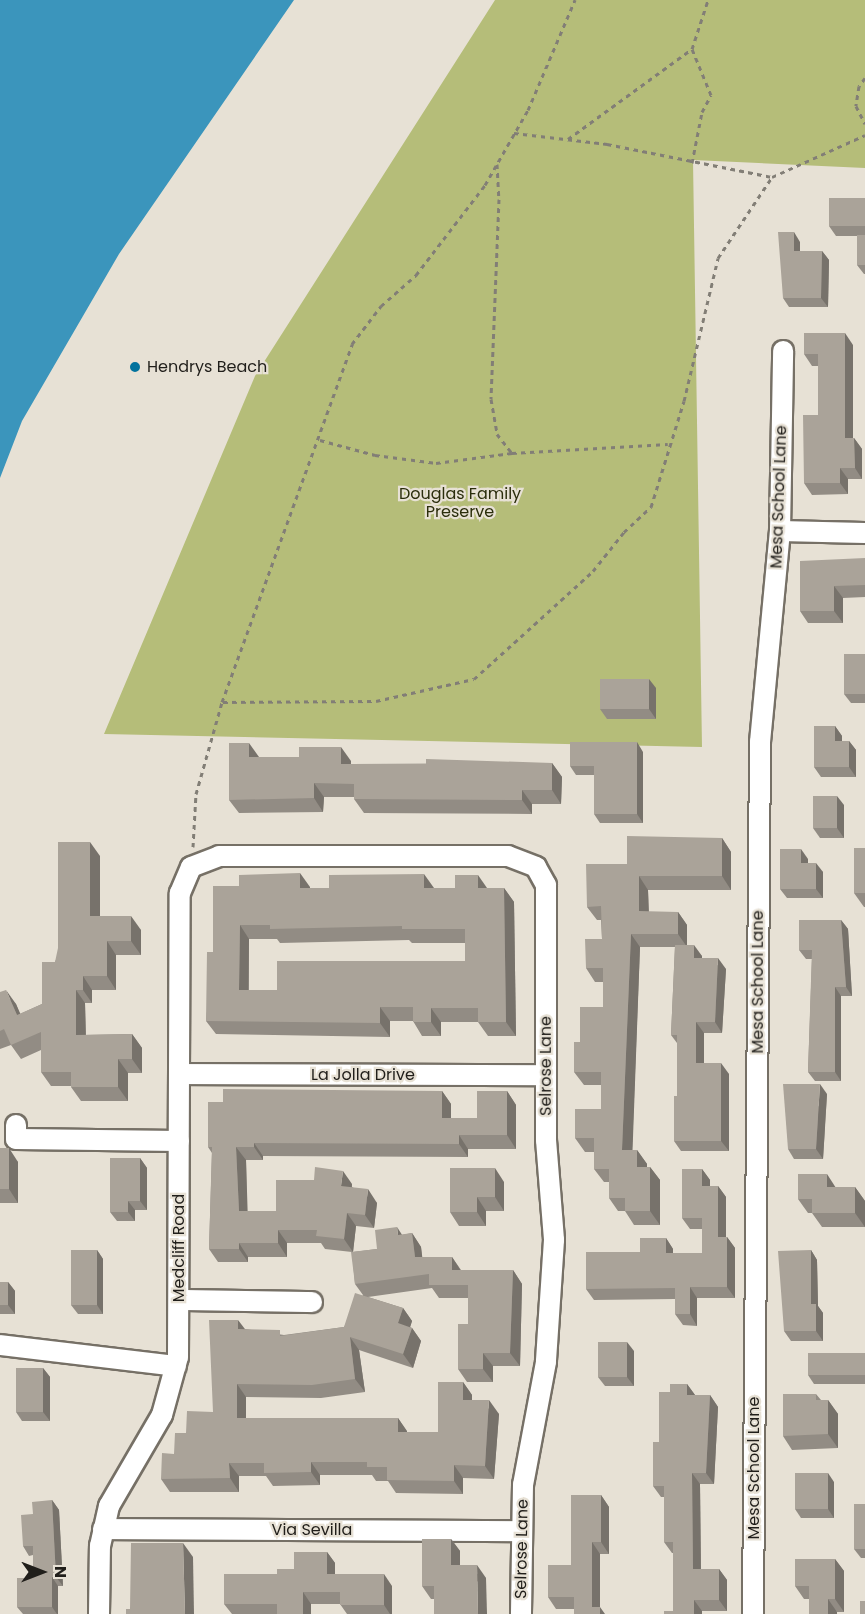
<!DOCTYPE html>
<html>
<head>
<meta charset="utf-8">
<style>
  body { margin:0 }
  #map { position:relative; width:865px; height:1614px; overflow:hidden; background:#e7e1d5; font-family:Poppins,sans-serif }
  div>[style] { position:absolute }
  [style*='--x'] { left:calc(var(--x)*1px); top:calc(var(--y)*1px); width:calc(var(--w)*1px); rotate:calc(var(--a)*1deg) }
  .green>* { inset:0; background:#b5bd79 }
  .water>* { inset:0; background:#3b95bc }
  .path>* { height:3px; margin-top:-1.5px; transform-origin:0; background:repeating-linear-gradient(90deg,#827e76 0 4.5px,transparent 0 9px) }
  .roads { filter:drop-shadow(2px 0 #767066) drop-shadow(-2px 0 #767066) drop-shadow(0 2px #767066) drop-shadow(0 -2px #767066) }
  .minor>* { height:20px; margin:-10px; padding:0 10px; transform-origin:10px; border-radius:10px; background:#fff }
  .wall>* { inset:0; background:#928c84 }
  .shaded-wall>* { inset:0; background:#77726b }
  .building>* { inset:0; background:#aaa399; transform-origin:0 0 }
  .dots>* { width:16px; height:16px; translate:-50% -50%; box-sizing:border-box; border:3px solid #e7e1d5; border-radius:50% }
  span { translate:-50% -50%; white-space:nowrap; text-align:center; line-height:1.15; -webkit-text-stroke:4.5px #e7e1d5; paint-order:stroke }
  .poi-label { font-size:16px; color:#201e1a }
  .left { translate:0 -50%; text-align:left }
  .park-label { font-size:16px; color:#2b2e0c }
  .street-label { font-size:16px; color:#201e1a }
  .north { position:absolute; left:12px; top:1542px; width:60px; height:60px; -webkit-text-stroke:4px #e7e1d5; paint-order:stroke; rotate:90deg; font-size:16px; font-weight:700; line-height:24px; text-align:center; color:#201e1a }
  .north::after { content:''; display:block; margin:auto; width:21px; height:27px; background:#201e1a; clip-path:polygon(50% 0,100% 100%,50% 72%,0 100%) }
</style>
</head>
<body>
<div id="map">
  <div class="green">
    <div style="clip-path:polygon(495px 0,865px 0,865px 168px,693px 160px,702px 747px,104px 734px,255px 376px)"></div>
  </div>
  <div class="water">
    <div style="clip-path:polygon(0 0,294px 0,119px 254px,22px 421px,0 478px)"></div>
  </div>
  <div class="path">
    <div style="--x:865;--y:78;--w:10;--a:127"></div>
    <div style="--x:859;--y:86;--w:20;--a:99"></div>
    <div style="--x:856;--y:106;--w:20;--a:63"></div>
    <div style="--x:514;--y:133;--w:94;--a:6.7"></div>
    <div style="--x:607;--y:144;--w:168;--a:11.3"></div>
    <div style="--x:568;--y:139;--w:153;--a:-36"></div>
    <div style="--x:692;--y:163;--w:52;--a:-78.9"></div>
    <div style="--x:702;--y:112;--w:19;--a:-62"></div>
    <div style="--x:711;--y:95;--w:50;--a:-112.4"></div>
    <div style="--x:692;--y:49;--w:52;--a:-71.9"></div>
    <div style="--x:497;--y:164;--w:35;--a:87"></div>
    <div style="--x:499;--y:199;--w:200;--a:92.3"></div>
    <div style="--x:491;--y:399;--w:36;--a:80"></div>
    <div style="--x:497;--y:434;--w:24;--a:52"></div>
    <div style="--x:320;--y:440;--w:57;--a:15.3"></div>
    <div style="--x:375;--y:455;--w:62;--a:7.5"></div>
    <div style="--x:436;--y:463;--w:77;--a:-7.5"></div>
    <div style="--x:512;--y:453;--w:156;--a:-3.3"></div>
    <div style="--x:223;--y:702;--w:153;--a:-0.4"></div>
    <div style="--x:376;--y:701;--w:100;--a:-12.7"></div>
    <div style="--x:474;--y:679;--w:161;--a:-42.2"></div>
    <div style="--x:593;--y:571;--w:50;--a:-51.5"></div>
    <div style="--x:624;--y:532;--w:37;--a:-43"></div>
    <div style="--x:651;--y:507;--w:111;--a:-72.7"></div>
    <div style="--x:684;--y:401;--w:147;--a:-76.6"></div>
    <div style="--x:718;--y:258;--w:97;--a:-56.3"></div>
    <div style="--x:772;--y:177;--w:102;--a:-24.3"></div>
    <div style="--x:193;--y:847;--w:53;--a:-86.8"></div>
    <div style="--x:196;--y:794;--w:96;--a:-74.2"></div>
    <div style="--x:222;--y:702;--w:381;--a:-70"></div>
    <div style="--x:352;--y:344;--w:48;--a:-52.7"></div>
    <div style="--x:381;--y:306;--w:47;--a:-41.5"></div>
    <div style="--x:416;--y:275;--w:113;--a:-52.5"></div>
    <div style="--x:485;--y:185;--w:86;--a:-60.2"></div>
    <div style="--x:528;--y:110;--w:120;--a:-66.9"></div>
  </div>
  <div class="roads">
    <div class="minor">
      <div style="--x:780;--y:531;--w:85;--a:1.3"></div>
      <div style="--x:179;--y:1074;--w:367;--a:0.2"></div>
      <div style="--x:16;--y:1125;--w:14;--a:90"></div>
      <div style="--x:16;--y:1139;--w:163;--a:0.7"></div>
      <div style="--x:179;--y:1300;--w:133;--a:0.9"></div>
      <div style="--x:0;--y:1345;--w:177;--a:6.8"></div>
      <div style="--x:103;--y:1529;--w:419;--a:0.3"></div>
      <div style="--x:99;--y:1614;--w:68;--a:-89.2"></div>
      <div style="--x:100;--y:1546;--w:41;--a:-77.3"></div>
      <div style="--x:109;--y:1506;--w:105;--a:-59.8"></div>
      <div style="--x:162;--y:1415;--w:60;--a:-74.6"></div>
      <div style="--x:178;--y:1357;--w:464;--a:-89.8"></div>
      <div style="--x:180;--y:893;--w:28;--a:-67"></div>
      <div style="--x:191;--y:867;--w:30;--a:-21"></div>
      <div style="--x:219;--y:856;--w:289;--a:0"></div>
      <div style="--x:508;--y:856;--w:30;--a:21"></div>
      <div style="--x:536;--y:867;--w:21;--a:61"></div>
      <div style="--x:546;--y:885;--w:255;--a:90"></div>
      <div style="--x:546;--y:1140;--w:100;--a:85.4"></div>
      <div style="--x:554;--y:1240;--w:122;--a:93.8"></div>
      <div style="--x:546;--y:1362;--w:125;--a:100.6"></div>
      <div style="--x:523;--y:1485;--w:129;--a:90.9"></div>
      <div style="--x:753;--y:1614;--w:872;--a:-89.54"></div>
      <div style="--x:760;--y:742;--w:212;--a:-84.6"></div>
      <div style="--x:780;--y:531;--w:180;--a:-89"></div>
    </div>
  </div>
  <div class="wall">
    <div style="clip-path:polygon(865px 198px,865px 274px,864px 274px,857px 265px,857px 236px,836px 236px,829px 226px)"></div>
    <div style="clip-path:polygon(800px 242px,800px 251px,822px 251px,829px 260px,828px 307px,789px 307px,783px 298px)"></div>
    <div style="clip-path:polygon(853px 345px,853px 438px,854px 438px,862px 449px,862px 479px,848px 479px,848px 494px,812px 495px,804px 483px,818px 415px,818px 366px,812px 366px,804px 354px)"></div>
    <div style="clip-path:polygon(865px 558px,865px 597px,843px 598px,843px 623px,808px 623px,800px 611px)"></div>
    <div style="clip-path:polygon(865px 654px,865px 703px,851px 703px,844px 694px)"></div>
    <div style="clip-path:polygon(656px 688px,656px 719px,607px 719px,600px 709px)"></div>
    <div style="clip-path:polygon(835px 726px,842px 736px,842px 741px,849px 741px,856px 750px,856px 777px,821px 777px,814px 767px)"></div>
    <div style="clip-path:polygon(643px 752px,643px 823px,600px 823px,594px 814px,594px 775px,576px 775px,570px 766px)"></div>
    <div style="clip-path:polygon(259px 757px,351px 761px,351px 764px,552px 763px,562px 777px,561px 804px,532px 804px,532px 814px,364px 813px,354px 799px,354px 797px,324px 797px,323px 812px,239px 813px,229px 800px)"></div>
    <div style="clip-path:polygon(844px 805px,844px 838px,820px 838px,813px 828px)"></div>
    <div style="clip-path:polygon(722px 838px,731px 852px,731px 890px,648px 890px,649px 912px,678px 912px,687px 925px,687px 945px,702px 956px,702px 958px,726px 969px,722px 1033px,704px 1033px,704px 1063px,729px 1074px,729px 1151px,681px 1151px,674px 1141px,677px 1096px,677px 1043px,671px 1035px,675px 947px,640px 947px,632px 1150px,637px 1150px,647px 1164px,647px 1167px,650px 1167px,660px 1180px,660px 1225px,634px 1225px,625px 1211px,618px 1211px,609px 1198px,609px 1182px,604px 1182px,594px 1169px,594px 1152px,585px 1152px,575px 1138px,601px 1109px,601px 1085px,584px 1085px,574px 1072px,580px 1042px,603px 1007px,603px 982px,595px 982px,586px 968px,602px 939px,601px 920px,597px 920px,587px 907px,627px 864px)"></div>
    <div style="clip-path:polygon(865px 848px,865px 907px,864px 907px,854px 893px)"></div>
    <div style="clip-path:polygon(100px 856px,100px 916px,141px 930px,141px 955px,116px 955px,116px 990px,92px 990px,92px 1003px,85px 1003px,86px 1035px,132px 1034px,142px 1048px,142px 1073px,128px 1073px,128px 1101px,81px 1101px,71px 1087px,71px 1086px,51px 1086px,41px 1072px,41px 1050px,21px 1059px,11px 1045px,0 1049px,0 992px,16px 1004px,20px 1014px,42px 1004px,55px 962px)"></div>
    <div style="clip-path:polygon(808px 859px,808px 863px,823px 872px,823px 898px,787px 898px,780px 889px)"></div>
    <div style="clip-path:polygon(evenodd,213px 886px,310px 888px,504px 888px,514px 902px,516px 1036px,488px 1036px,478px 1022px,441px 1022px,441px 1036px,422px 1036px,413px 1021px,390px 1021px,390px 1037px,216px 1034px,206px 1021px,213px 952px,213px 886px,249px 939px,277px 939px,280px 943px,409px 940px,412px 943px,465px 943px,465px 961px,277px 990px,249px 990px,249px 939px)"></div>
    <div style="clip-path:polygon(841px 920px,848px 929px,852px 996px,841px 996px,841px 1081px,815px 1081px,808px 1072px,812px 959px,806px 959px,799px 950px)"></div>
    <div style="clip-path:polygon(442px 1091px,451px 1104px,451px 1118px,477px 1118px,507px 1091px,516px 1105px,516px 1149px,468px 1149px,468px 1157px,263px 1156px,263px 1160px,246px 1160px,247px 1211px,276px 1211px,352px 1184px,352px 1187px,377px 1203px,374px 1228px,356px 1226px,353px 1252px,377px 1249px,402px 1235px,412px 1233px,421px 1247px,422px 1257px,452px 1257px,461px 1270px,513px 1270px,522px 1284px,520px 1366px,493px 1366px,493px 1382px,467px 1382px,458px 1369px,468px 1324px,468px 1298px,439px 1298px,432px 1288px,368px 1297px,403px 1308px,412px 1321px,410px 1327px,412px 1328px,421px 1341px,413px 1368px,359px 1350px,365px 1392px,321px 1398px,246px 1397px,246px 1418px,398px 1418px,407px 1432px,438px 1432px,463px 1382px,472px 1395px,472px 1400px,499px 1414px,494px 1479px,463px 1478px,463px 1494px,396px 1493px,388px 1481px,376px 1481px,372px 1475px,320px 1475px,320px 1485px,273px 1486px,266px 1476px,239px 1476px,239px 1492px,170px 1492px,161px 1479px,186px 1433px,213px 1412px,245px 1329px,284px 1335px,344px 1327px,363px 1295px,355px 1284px,352px 1252px,325px 1249px,321px 1243px,287px 1243px,287px 1257px,248px 1257px,248px 1262px,218px 1262px,209px 1249px,212px 1153px,208px 1147px,223px 1102px)"></div>
    <div style="clip-path:polygon(827px 1094px,823px 1159px,794px 1159px,788px 1149px)"></div>
    <div style="clip-path:polygon(0 1148px,18px 1162px,18px 1203px,0 1203px)"></div>
    <div style="clip-path:polygon(140px 1158px,147px 1168px,147px 1210px,135px 1210px,135px 1221px,117px 1221px,110px 1212px)"></div>
    <div style="clip-path:polygon(702px 1169px,710px 1180px,710px 1186px,718px 1186px,726px 1197px,726px 1237px,727px 1237px,735px 1248px,735px 1298px,697px 1298px,697px 1326px,683px 1325px,675px 1314px,675px 1299px,594px 1300px,586px 1289px,640px 1252px,666px 1238px,673px 1249px,673px 1253px,702px 1253px,702px 1229px,690px 1229px,682px 1218px)"></div>
    <div style="clip-path:polygon(504px 1182px,504px 1211px,486px 1211px,486px 1226px,459px 1226px,450px 1212px)"></div>
    <div style="clip-path:polygon(836px 1187px,855px 1187px,865px 1201px,865px 1227px,822px 1227px,812px 1213px,808px 1213px,798px 1199px)"></div>
    <div style="clip-path:polygon(97px 1250px,103px 1259px,103px 1314px,78px 1314px,71px 1305px)"></div>
    <div style="clip-path:polygon(811px 1250px,817px 1260px,818px 1306px,823px 1313px,823px 1341px,791px 1341px,784px 1331px)"></div>
    <div style="clip-path:polygon(0 1282px,8px 1282px,15px 1291px,15px 1314px,0 1314px)"></div>
    <div style="clip-path:polygon(634px 1351px,634px 1386px,605px 1386px,598px 1377px)"></div>
    <div style="clip-path:polygon(865px 1353px,865px 1384px,814px 1384px,808px 1375px)"></div>
    <div style="clip-path:polygon(43px 1368px,50px 1377px,50px 1421px,22px 1421px,16px 1412px)"></div>
    <div style="clip-path:polygon(687px 1384px,695px 1395px,710px 1395px,718px 1407px,714px 1484px,700px 1484px,701px 1569px,719px 1569px,727px 1580px,727px 1611px,702px 1611px,702px 1614px,664px 1614px,673px 1611px,673px 1553px,672px 1553px,664px 1542px,664px 1497px,661px 1497px,653px 1486px,670px 1392px)"></div>
    <div style="clip-path:polygon(816px 1394px,821px 1400px,828px 1400px,838px 1414px,838px 1448px,792px 1450px,783px 1436px)"></div>
    <div style="clip-path:polygon(834px 1482px,834px 1518px,801px 1518px,795px 1509px)"></div>
    <div style="clip-path:polygon(601px 1495px,609px 1507px,609px 1554px,600px 1554px,574px 1609px,556px 1609px,548px 1597px,571px 1565px)"></div>
    <div style="clip-path:polygon(52px 1500px,59px 1510px,63px 1586px,58px 1586px,58px 1614px,23px 1614px,17px 1607px,33px 1578px,33px 1555px,29px 1556px,23px 1546px,33px 1514px)"></div>
    <div style="clip-path:polygon(865px 1504px,865px 1558px,861px 1558px,854px 1549px)"></div>
    <div style="clip-path:polygon(451px 1539px,460px 1551px,460px 1565px,486px 1578px,434px 1599px,431px 1599px,422px 1586px)"></div>
    <div style="clip-path:polygon(327px 1552px,335px 1563px,335px 1574px,392px 1586px,392px 1614px,347px 1614px,340px 1604px,311px 1604px,311px 1614px,232px 1614px,224px 1604px,277px 1574px,294px 1569px)"></div>
    <div style="clip-path:polygon(835px 1559px,844px 1571px,844px 1612px,837px 1612px,809px 1599px,804px 1599px,795px 1586px)"></div>
  </div>
  <div class="shaded-wall">
    <div style="clip-path:polygon(794px 232px,800px 242px,800px 260px,794px 251px)"></div>
    <div style="clip-path:polygon(822px 251px,829px 260px,828px 307px,821px 298px)"></div>
    <div style="clip-path:polygon(845px 333px,853px 345px,853px 449px,845px 438px)"></div>
    <div style="clip-path:polygon(854px 438px,862px 449px,862px 479px,855px 468px)"></div>
    <div style="clip-path:polygon(840px 468px,848px 479px,848px 494px,840px 483px)"></div>
    <div style="clip-path:polygon(834px 586px,843px 598px,843px 623px,834px 611px)"></div>
    <div style="clip-path:polygon(649px 679px,656px 688px,656px 719px,649px 709px)"></div>
    <div style="clip-path:polygon(835px 726px,842px 736px,842px 750px,835px 741px)"></div>
    <div style="clip-path:polygon(849px 741px,856px 750px,856px 777px,849px 767px)"></div>
    <div style="clip-path:polygon(637px 742px,643px 752px,643px 823px,637px 814px)"></div>
    <div style="clip-path:polygon(249px 743px,259px 757px,249px 757px)"></div>
    <div style="clip-path:polygon(341px 747px,351px 761px,350px 777px,341px 764px)"></div>
    <div style="clip-path:polygon(552px 763px,562px 777px,561px 804px,552px 790px)"></div>
    <div style="clip-path:polygon(314px 783px,324px 797px,323px 812px,314px 798px)"></div>
    <div style="clip-path:polygon(522px 790px,532px 804px,532px 814px,522px 800px)"></div>
    <div style="clip-path:polygon(837px 796px,844px 805px,844px 838px,837px 828px)"></div>
    <div style="clip-path:polygon(722px 838px,731px 852px,731px 890px,722px 876px)"></div>
    <div style="clip-path:polygon(90px 842px,100px 856px,100px 930px,90px 916px)"></div>
    <div style="clip-path:polygon(801px 849px,808px 859px,808px 872px,801px 863px)"></div>
    <div style="clip-path:polygon(816px 863px,823px 872px,823px 898px,816px 889px)"></div>
    <div style="clip-path:polygon(300px 873px,310px 887px,310px 902px,300px 888px)"></div>
    <div style="clip-path:polygon(424px 874px,434px 888px,434px 902px,424px 888px)"></div>
    <div style="clip-path:polygon(478px 875px,487px 888px,478px 888px)"></div>
    <div style="clip-path:polygon(639px 876px,648px 890px,649px 925px,639px 911px)"></div>
    <div style="clip-path:polygon(504px 888px,514px 902px,516px 1036px,506px 1022px)"></div>
    <div style="clip-path:polygon(678px 912px,687px 925px,687px 947px,678px 934px)"></div>
    <div style="clip-path:polygon(131px 916px,141px 930px,141px 955px,131px 941px)"></div>
    <div style="clip-path:polygon(841px 920px,848px 929px,852px 996px,846px 987px)"></div>
    <div style="clip-path:polygon(240px 925px,249px 939px,248px 1003px,239px 990px)"></div>
    <div style="clip-path:polygon(631px 934px,640px 947px,632px 1164px,622px 1150px)"></div>
    <div style="clip-path:polygon(107px 941px,116px 955px,116px 990px,107px 976px)"></div>
    <div style="clip-path:polygon(694px 945px,702px 956px,702px 969px,694px 958px)"></div>
    <div style="clip-path:polygon(718px 958px,726px 969px,722px 1033px,715px 1022px)"></div>
    <div style="clip-path:polygon(83px 976px,92px 990px,92px 1003px,83px 990px)"></div>
    <div style="clip-path:polygon(835px 987px,841px 996px,841px 1081px,835px 1072px)"></div>
    <div style="clip-path:polygon(6px 990px,16px 1004px,27px 1029px,17px 1015px)"></div>
    <div style="clip-path:polygon(76px 990px,85px 1003px,86px 1049px,76px 1035px)"></div>
    <div style="clip-path:polygon(380px 1007px,390px 1021px,390px 1037px,380px 1023px)"></div>
    <div style="clip-path:polygon(431px 1008px,441px 1022px,441px 1036px,431px 1022px)"></div>
    <div style="clip-path:polygon(696px 1022px,704px 1033px,704px 1074px,696px 1063px)"></div>
    <div style="clip-path:polygon(132px 1034px,142px 1048px,142px 1073px,132px 1059px)"></div>
    <div style="clip-path:polygon(118px 1059px,128px 1073px,128px 1101px,118px 1087px)"></div>
    <div style="clip-path:polygon(721px 1063px,729px 1074px,729px 1151px,721px 1141px)"></div>
    <div style="clip-path:polygon(820px 1084px,827px 1094px,823px 1159px,816px 1149px)"></div>
    <div style="clip-path:polygon(442px 1091px,451px 1104px,451px 1131px,442px 1118px)"></div>
    <div style="clip-path:polygon(507px 1091px,516px 1105px,516px 1149px,507px 1135px)"></div>
    <div style="clip-path:polygon(459px 1135px,468px 1149px,468px 1157px,459px 1144px)"></div>
    <div style="clip-path:polygon(254px 1143px,263px 1156px,263px 1160px,254px 1147px)"></div>
    <div style="clip-path:polygon(236px 1147px,246px 1160px,248px 1224px,239px 1211px)"></div>
    <div style="clip-path:polygon(9px 1148px,18px 1162px,18px 1203px,9px 1189px)"></div>
    <div style="clip-path:polygon(637px 1150px,647px 1164px,647px 1180px,637px 1167px)"></div>
    <div style="clip-path:polygon(140px 1158px,147px 1168px,147px 1210px,140px 1201px)"></div>
    <div style="clip-path:polygon(650px 1167px,660px 1180px,660px 1225px,650px 1211px)"></div>
    <div style="clip-path:polygon(495px 1168px,504px 1182px,504px 1211px,495px 1197px)"></div>
    <div style="clip-path:polygon(702px 1169px,710px 1180px,710px 1197px,702px 1186px)"></div>
    <div style="clip-path:polygon(343px 1171px,352px 1184px,350px 1199px,341px 1186px)"></div>
    <div style="clip-path:polygon(827px 1174px,836px 1188px,827px 1187px)"></div>
    <div style="clip-path:polygon(718px 1186px,726px 1197px,726px 1248px,718px 1237px)"></div>
    <div style="clip-path:polygon(855px 1187px,865px 1201px,865px 1227px,855px 1213px)"></div>
    <div style="clip-path:polygon(368px 1189px,377px 1203px,374px 1228px,365px 1215px)"></div>
    <div style="clip-path:polygon(477px 1197px,486px 1211px,486px 1226px,477px 1212px)"></div>
    <div style="clip-path:polygon(128px 1201px,135px 1210px,135px 1221px,128px 1212px)"></div>
    <div style="clip-path:polygon(347px 1213px,356px 1226px,353px 1252px,344px 1239px)"></div>
    <div style="clip-path:polygon(397px 1227px,406px 1241px,398px 1235px)"></div>
    <div style="clip-path:polygon(278px 1230px,287px 1243px,287px 1257px,278px 1243px)"></div>
    <div style="clip-path:polygon(412px 1233px,421px 1247px,424px 1271px,415px 1257px)"></div>
    <div style="clip-path:polygon(727px 1237px,735px 1248px,735px 1298px,727px 1287px)"></div>
    <div style="clip-path:polygon(666px 1238px,673px 1249px,673px 1264px,666px 1253px)"></div>
    <div style="clip-path:polygon(239px 1243px,248px 1257px,248px 1262px,239px 1249px)"></div>
    <div style="clip-path:polygon(97px 1250px,103px 1259px,103px 1314px,97px 1305px)"></div>
    <div style="clip-path:polygon(811px 1250px,817px 1260px,818px 1306px,823px 1313px,823px 1341px,816px 1331px,811px 1304px)"></div>
    <div style="clip-path:polygon(452px 1257px,461px 1271px,452px 1270px)"></div>
    <div style="clip-path:polygon(513px 1270px,522px 1284px,520px 1366px,510px 1353px)"></div>
    <div style="clip-path:polygon(8px 1282px,15px 1291px,15px 1314px,8px 1305px)"></div>
    <div style="clip-path:polygon(690px 1287px,697px 1298px,697px 1326px,690px 1314px)"></div>
    <div style="clip-path:polygon(403px 1308px,412px 1321px,407px 1337px,398px 1323px)"></div>
    <div style="clip-path:polygon(238px 1320px,248px 1333px,238px 1329px)"></div>
    <div style="clip-path:polygon(412px 1328px,421px 1341px,413px 1368px,403px 1354px)"></div>
    <div style="clip-path:polygon(350px 1337px,359px 1350px,365px 1392px,355px 1379px)"></div>
    <div style="clip-path:polygon(627px 1342px,634px 1351px,634px 1386px,627px 1377px)"></div>
    <div style="clip-path:polygon(483px 1353px,493px 1366px,493px 1382px,483px 1369px)"></div>
    <div style="clip-path:polygon(43px 1368px,50px 1377px,50px 1421px,43px 1412px)"></div>
    <div style="clip-path:polygon(463px 1382px,472px 1395px,472px 1414px,463px 1400px)"></div>
    <div style="clip-path:polygon(237px 1384px,246px 1397px,246px 1431px,237px 1418px)"></div>
    <div style="clip-path:polygon(687px 1384px,695px 1395px,687px 1395px)"></div>
    <div style="clip-path:polygon(710px 1395px,718px 1407px,714px 1484px,706px 1473px)"></div>
    <div style="clip-path:polygon(489px 1400px,499px 1414px,494px 1479px,485px 1466px)"></div>
    <div style="clip-path:polygon(828px 1400px,838px 1414px,838px 1448px,828px 1434px)"></div>
    <div style="clip-path:polygon(398px 1418px,407px 1431px,407px 1445px,398px 1432px)"></div>
    <div style="clip-path:polygon(311px 1462px,320px 1475px,320px 1485px,311px 1472px)"></div>
    <div style="clip-path:polygon(229px 1463px,239px 1476px,239px 1492px,230px 1478px)"></div>
    <div style="clip-path:polygon(454px 1465px,463px 1478px,463px 1494px,454px 1481px)"></div>
    <div style="clip-path:polygon(692px 1473px,700px 1484px,701px 1580px,693px 1569px)"></div>
    <div style="clip-path:polygon(828px 1473px,834px 1482px,834px 1518px,828px 1509px)"></div>
    <div style="clip-path:polygon(601px 1495px,609px 1507px,609px 1554px,601px 1542px)"></div>
    <div style="clip-path:polygon(52px 1500px,59px 1510px,63px 1586px,56px 1577px)"></div>
    <div style="clip-path:polygon(451px 1539px,460px 1551px,460px 1578px,451px 1565px)"></div>
    <div style="clip-path:polygon(592px 1542px,600px 1554px,600px 1607px,605px 1614px,597px 1614px,592px 1607px)"></div>
    <div style="clip-path:polygon(183px 1543px,193px 1557px,194px 1614px,185px 1614px)"></div>
    <div style="clip-path:polygon(327px 1552px,335px 1563px,335px 1586px,327px 1574px)"></div>
    <div style="clip-path:polygon(835px 1559px,844px 1571px,844px 1612px,835px 1599px)"></div>
    <div style="clip-path:polygon(477px 1565px,486px 1578px,487px 1614px,478px 1614px)"></div>
    <div style="clip-path:polygon(719px 1569px,727px 1580px,727px 1611px,719px 1600px)"></div>
    <div style="clip-path:polygon(384px 1574px,392px 1586px,392px 1614px,390px 1614px,384px 1605px)"></div>
    <div style="clip-path:polygon(52px 1577px,58px 1586px,58px 1614px,57px 1614px,52px 1607px)"></div>
    <div style="clip-path:polygon(303px 1592px,311px 1604px,311px 1614px,303px 1614px)"></div>
    <div style="clip-path:polygon(828px 1599px,837px 1612px,837px 1614px,828px 1614px)"></div>
    <div style="clip-path:polygon(694px 1600px,702px 1611px,702px 1614px,694px 1614px)"></div>
  </div>
  <div class="building">
    <div style="left:829px;top:198px;width:36px;height:28px"></div>
    <div style="clip-path:polygon(778px 232px,794px 232px,794px 251px,822px 251px,821px 298px,783px 298px)"></div>
    <div style="left:857px;top:235px;width:8px;height:30px"></div>
    <div style="clip-path:polygon(804px 333px,845px 333px,845px 438px,854px 438px,855px 468px,840px 468px,840px 483px,804px 483px,803px 415px,818px 415px,818px 354px,804px 354px)"></div>
    <div style="clip-path:polygon(865px 558px,865px 585px,834px 586px,834px 611px,800px 611px,800px 561px)"></div>
    <div style="left:844px;top:654px;width:21px;height:40px"></div>
    <div style="left:600px;top:679px;width:49px;height:30px"></div>
    <div style="clip-path:polygon(814px 726px,835px 726px,835px 741px,849px 741px,849px 767px,814px 767px)"></div>
    <div style="clip-path:polygon(570px 742px,637px 742px,637px 814px,594px 814px,594px 766px,570px 766px)"></div>
    <div style="clip-path:polygon(229px 743px,249px 743px,249px 757px,299px 757px,299px 747px,341px 747px,341px 764px,426px 764px,426px 759px,552px 763px,552px 790px,522px 790px,522px 800px,354px 799px,354px 784px,314px 783px,314px 798px,229px 800px)"></div>
    <div style="left:813px;top:796px;width:24px;height:32px"></div>
    <div style="clip-path:polygon(627px 836px,722px 838px,722px 876px,639px 876px,639px 911px,678px 912px,678px 934px,631px 934px,622px 1150px,637px 1150px,637px 1167px,650px 1167px,650px 1211px,625px 1211px,625px 1198px,609px 1198px,609px 1169px,594px 1169px,594px 1138px,575px 1138px,575px 1109px,601px 1109px,601px 1072px,574px 1072px,574px 1042px,580px 1042px,580px 1007px,603px 1007px,603px 968px,586px 968px,585px 939px,602px 939px,601px 906px,587px 907px,586px 864px,627px 864px)"></div>
    <div style="clip-path:polygon(58px 842px,90px 842px,90px 916px,131px 916px,131px 941px,107px 941px,107px 976px,83px 976px,83px 990px,76px 990px,76px 1035px,132px 1034px,132px 1059px,118px 1059px,118px 1087px,71px 1087px,71px 1072px,41px 1072px,41px 1032px,11px 1045px,4px 1029px,0 1031px,0 992px,6px 990px,17px 1015px,42px 1004px,42px 962px,55px 962px,58px 948px)"></div>
    <div style="left:865px;top:848px;width:45px;height:11px;rotate:90deg"></div>
    <div style="clip-path:polygon(780px 849px,801px 849px,801px 863px,816px 863px,816px 889px,780px 889px)"></div>
    <div style="clip-path:polygon(evenodd,300px 873px,300px 888px,329px 888px,329px 875px,424px 874px,424px 888px,455px 888px,455px 875px,478px 875px,478px 888px,504px 888px,506px 1022px,478px 1022px,478px 1008px,431px 1008px,431px 1022px,413px 1022px,413px 1007px,380px 1007px,380px 1023px,206px 1021px,207px 952px,213px 952px,213px 886px,239px 886px,239px 875px,300px 873px,240px 925px,270px 925px,270px 929px,402px 926px,402px 929px,465px 929px,465px 961px,277px 961px,277px 990px,239px 990px,240px 925px)"></div>
    <div style="clip-path:polygon(799px 920px,841px 920px,846px 987px,835px 987px,835px 1072px,808px 1072px,812px 950px,799px 950px)"></div>
    <div style="clip-path:polygon(675px 945px,694px 945px,694px 958px,718px 958px,715px 1022px,696px 1022px,696px 1063px,721px 1063px,721px 1141px,674px 1141px,674px 1096px,677px 1096px,677px 1035px,671px 1035px)"></div>
    <div style="clip-path:polygon(783px 1084px,820px 1084px,816px 1149px,788px 1149px)"></div>
    <div style="clip-path:polygon(223px 1089px,442px 1091px,442px 1118px,477px 1118px,477px 1091px,507px 1091px,507px 1135px,459px 1135px,459px 1144px,254px 1143px,254px 1147px,236px 1147px,239px 1211px,276px 1211px,276px 1180px,314px 1180px,315px 1167px,343px 1171px,341px 1186px,368px 1189px,365px 1215px,347px 1213px,344px 1239px,316px 1236px,317px 1230px,278px 1230px,278px 1243px,239px 1243px,239px 1249px,209px 1249px,212px 1147px,208px 1147px,208px 1102px,223px 1102px)"></div>
    <div style="left:0;top:1148px;width:9px;height:41px"></div>
    <div style="clip-path:polygon(110px 1158px,140px 1158px,140px 1201px,128px 1201px,128px 1212px,110px 1212px)"></div>
    <div style="clip-path:polygon(450px 1168px,495px 1168px,495px 1197px,477px 1197px,477px 1212px,450px 1212px)"></div>
    <div style="clip-path:polygon(682px 1169px,702px 1169px,702px 1186px,718px 1186px,718px 1237px,727px 1237px,727px 1287px,690px 1287px,690px 1314px,675px 1314px,675px 1288px,586px 1289px,586px 1252px,640px 1252px,640px 1238px,666px 1238px,666px 1253px,702px 1253px,702px 1218px,682px 1218px)"></div>
    <div style="clip-path:polygon(798px 1174px,827px 1174px,827px 1187px,855px 1187px,855px 1213px,812px 1213px,812px 1199px,798px 1199px)"></div>
    <div style="clip-path:polygon(397px 1227px,398px 1235px,412px 1233px,415px 1257px,452px 1257px,452px 1270px,513px 1270px,510px 1353px,483px 1353px,483px 1369px,458px 1369px,458px 1324px,468px 1324px,468px 1285px,429px 1285px,429px 1274px,355px 1284px,351px 1252px,377px 1249px,375px 1230px)"></div>
    <div style="left:71px;top:1250px;width:26px;height:55px"></div>
    <div style="clip-path:polygon(811px 1250px,811px 1304px,816px 1304px,816px 1331px,784px 1331px,778px 1251px)"></div>
    <div style="left:0;top:1282px;width:8px;height:23px"></div>
    <div style="clip-path:polygon(355px 1293px,403px 1308px,398px 1323px,412px 1328px,403px 1354px,350px 1337px,355px 1379px,312px 1385px,237px 1384px,237px 1418px,398px 1418px,398px 1432px,438px 1432px,438px 1382px,463px 1382px,463px 1400px,489px 1400px,485px 1466px,454px 1465px,454px 1481px,387px 1480px,387px 1467px,367px 1467px,367px 1462px,311px 1462px,311px 1472px,264px 1473px,264px 1463px,229px 1463px,230px 1478px,161px 1479px,162px 1453px,174px 1454px,175px 1433px,186px 1433px,187px 1411px,213px 1412px,209px 1320px,238px 1320px,238px 1329px,280px 1330px,280px 1336px,344px 1327px)"></div>
    <div style="left:598px;top:1342px;width:29px;height:35px"></div>
    <div style="left:808px;top:1353px;width:57px;height:22px"></div>
    <div style="left:16px;top:1368px;width:27px;height:44px"></div>
    <div style="clip-path:polygon(670px 1384px,687px 1384px,687px 1395px,710px 1395px,706px 1473px,692px 1473px,693px 1569px,719px 1569px,719px 1600px,694px 1600px,694px 1614px,664px 1614px,664px 1611px,673px 1611px,673px 1542px,664px 1542px,664px 1486px,653px 1486px,653px 1442px,659px 1442px,659px 1392px,670px 1392px)"></div>
    <div style="clip-path:polygon(783px 1394px,816px 1394px,816px 1400px,828px 1400px,828px 1434px,783px 1436px)"></div>
    <div style="left:795px;top:1473px;width:33px;height:36px"></div>
    <div style="clip-path:polygon(571px 1495px,601px 1495px,601px 1542px,592px 1542px,592px 1607px,600px 1607px,600px 1614px,574px 1614px,574px 1597px,548px 1597px,548px 1565px,571px 1565px)"></div>
    <div style="clip-path:polygon(52px 1500px,56px 1577px,52px 1577px,52px 1607px,17px 1607px,17px 1578px,33px 1578px,33px 1546px,23px 1546px,21px 1515px,33px 1514px,32px 1502px)"></div>
    <div style="left:854px;top:1504px;width:11px;height:45px"></div>
    <div style="clip-path:polygon(422px 1539px,451px 1539px,451px 1565px,477px 1565px,478px 1614px,434px 1614px,434px 1586px,422px 1586px)"></div>
    <div style="clip-path:polygon(131px 1543px,183px 1543px,185px 1614px,126px 1614px,126px 1609px,130px 1609px)"></div>
    <div style="clip-path:polygon(294px 1552px,327px 1552px,327px 1574px,384px 1574px,384px 1605px,340px 1605px,340px 1592px,303px 1592px,303px 1614px,277px 1614px,277px 1604px,224px 1604px,224px 1574px,277px 1574px,277px 1569px,294px 1569px)"></div>
    <div style="clip-path:polygon(795px 1559px,835px 1559px,835px 1599px,828px 1599px,828px 1614px,809px 1614px,809px 1586px,795px 1586px)"></div>
    <div style="left:860px;top:1601px;width:5px;height:13px"></div>
  </div>
  <div class="dots">
    <div style="left:135px;top:367px;background:#02729d"></div>
  </div>
  <div class="poi-label">
    <span class="left" style="left:147px;top:367px">Hendrys Beach</span>
  </div>
  <div class="park-label">
    <span style="left:460px;top:503px">Douglas Family<br>Preserve</span>
  </div>
  <div class="street-label">
    <span style="left:779px;top:497px;rotate:-88deg">Mesa School Lane</span>
    <span style="left:758px;top:982px;rotate:-90deg">Mesa School Lane</span>
    <span style="left:546px;top:1066px;rotate:-90deg">Selrose Lane</span>
    <span style="left:363px;top:1075px">La Jolla Drive</span>
    <span style="left:179px;top:1248px;rotate:-90deg">Medcliff Road</span>
    <span style="left:754px;top:1468px;rotate:-90deg">Mesa School Lane</span>
    <span style="left:312px;top:1530px">Via Sevilla</span>
    <span style="left:522px;top:1549px;rotate:-89deg">Selrose Lane</span>
  </div>
  <div class="north">N</div>
</div>
</body>
</html>
